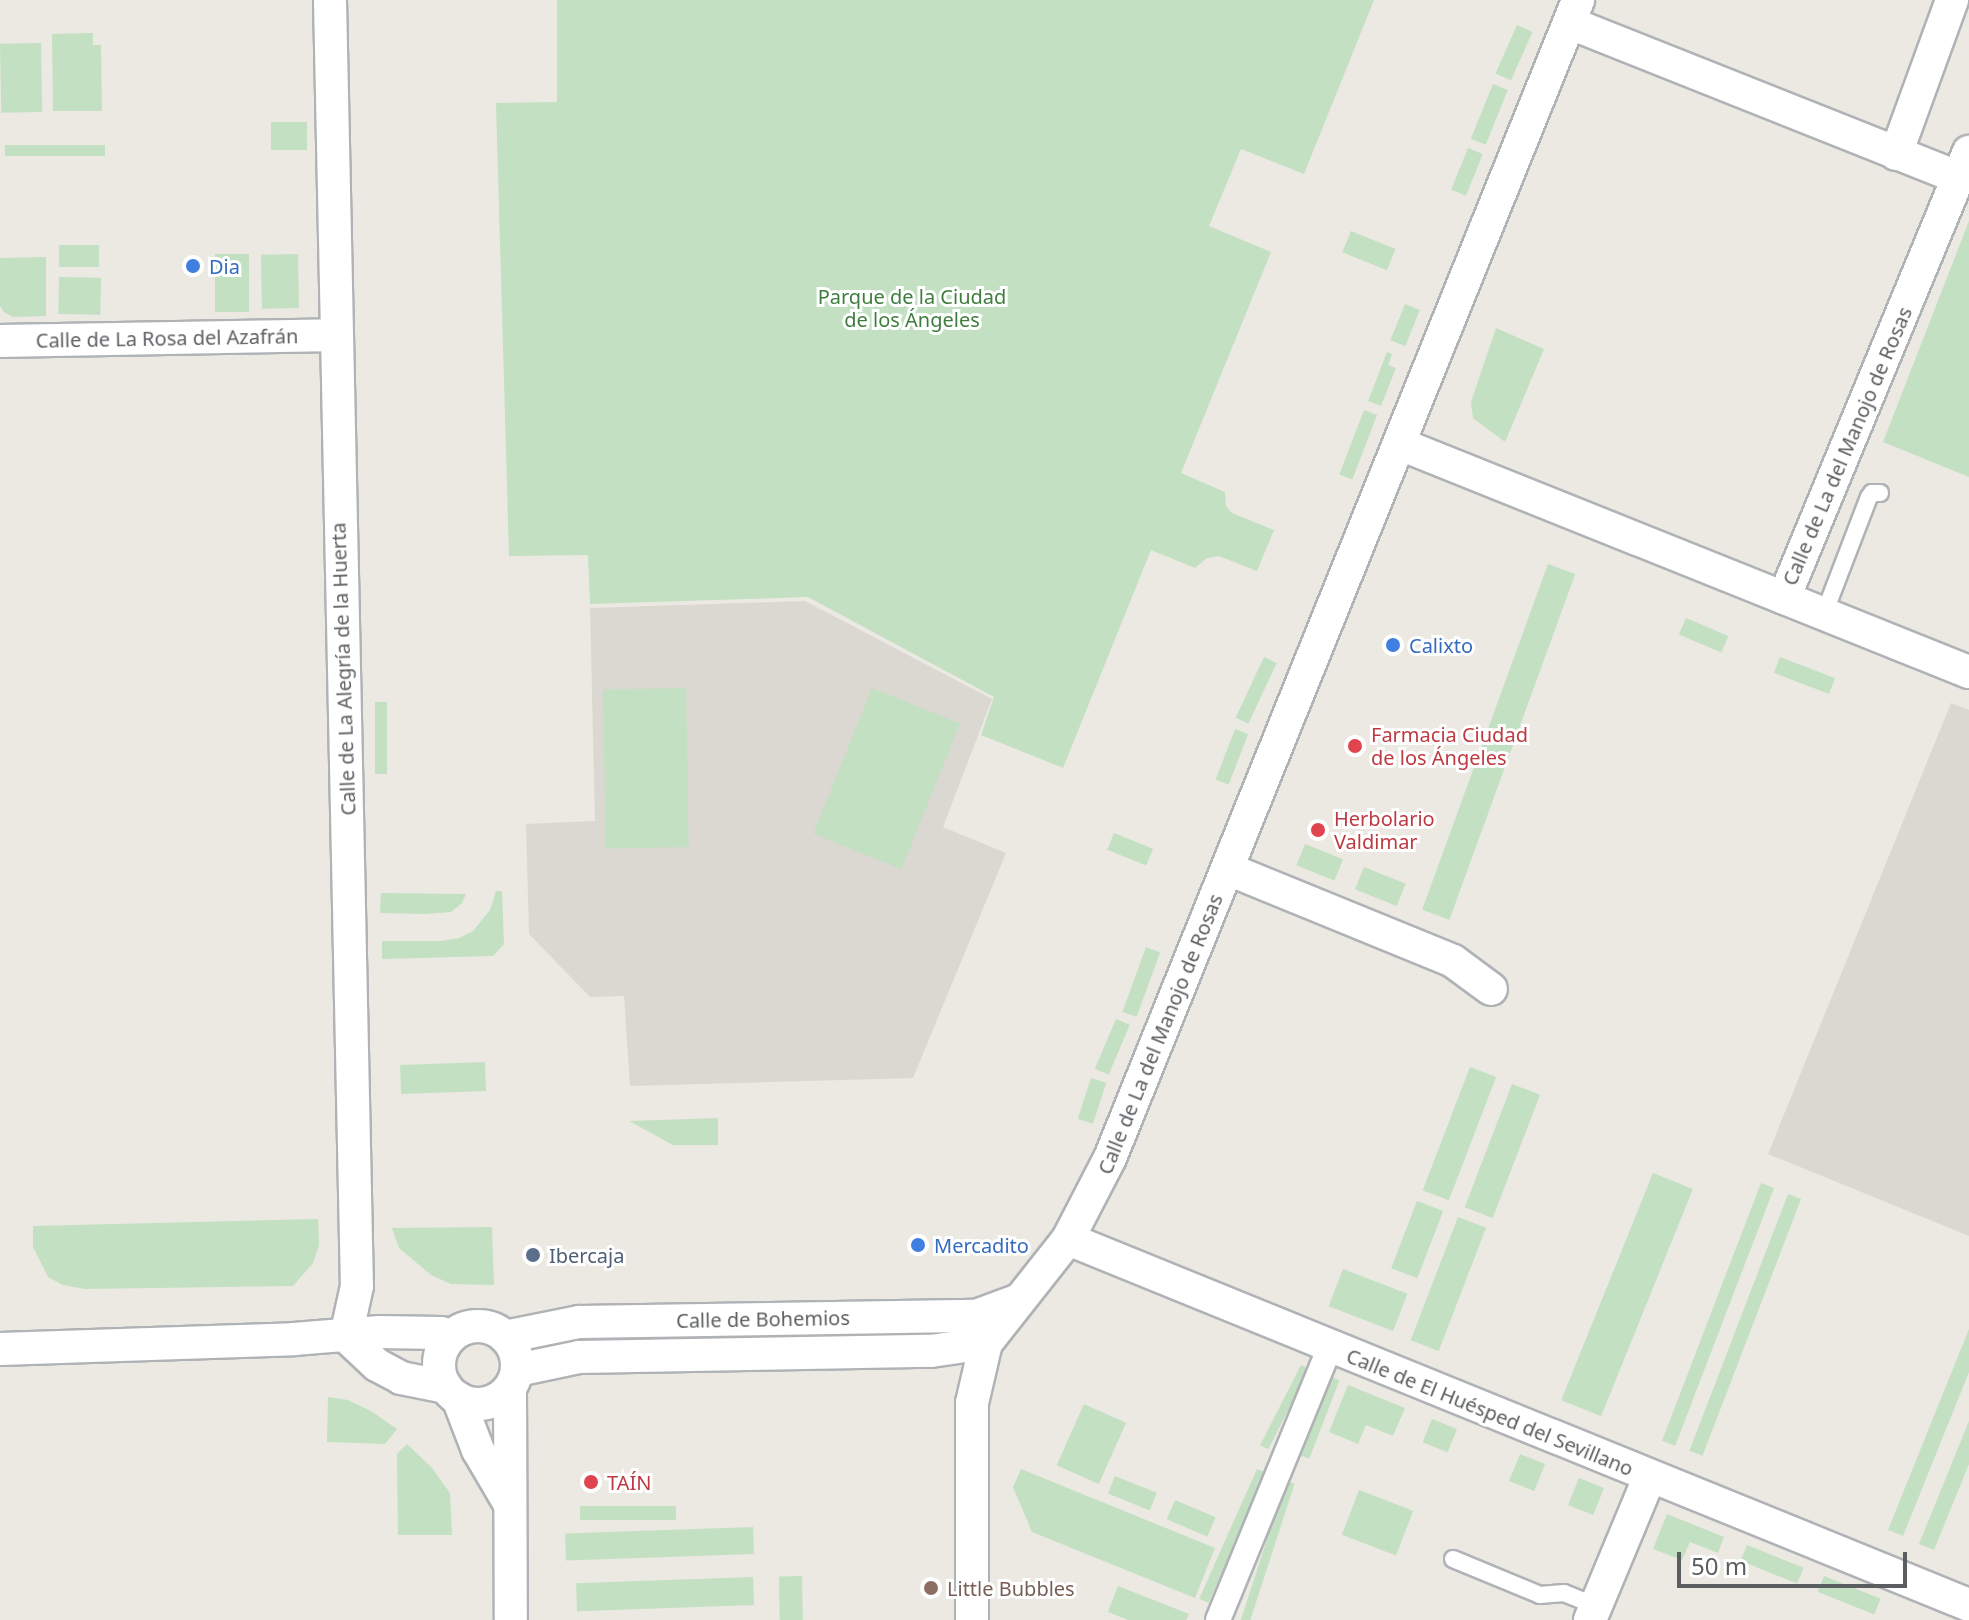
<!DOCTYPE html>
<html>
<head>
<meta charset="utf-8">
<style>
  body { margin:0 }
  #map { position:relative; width:1969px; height:1620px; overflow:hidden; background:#ebe9e2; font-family:"Noto Sans",sans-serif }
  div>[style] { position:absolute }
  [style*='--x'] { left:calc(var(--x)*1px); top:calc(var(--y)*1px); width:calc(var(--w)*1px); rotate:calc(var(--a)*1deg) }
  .education>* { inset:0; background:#dbd8d1 }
  .green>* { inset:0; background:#c3e0c2; transform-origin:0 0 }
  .roads { filter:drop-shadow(2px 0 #b0b3b6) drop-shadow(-2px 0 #b0b3b6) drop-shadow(0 2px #b0b3b6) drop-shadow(0 -2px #b0b3b6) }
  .service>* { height:16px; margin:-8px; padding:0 8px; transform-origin:8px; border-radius:8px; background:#fff }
  .pedestrian>* { height:24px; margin:-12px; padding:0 12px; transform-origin:12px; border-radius:12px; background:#fff }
  .minor>* { height:32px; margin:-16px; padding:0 16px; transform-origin:16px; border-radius:16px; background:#fff }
  .minor>.ring { margin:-16px; padding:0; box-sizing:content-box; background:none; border:32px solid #fff; border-radius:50% }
  .dots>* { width:22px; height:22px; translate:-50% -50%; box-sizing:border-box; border:4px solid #fff; border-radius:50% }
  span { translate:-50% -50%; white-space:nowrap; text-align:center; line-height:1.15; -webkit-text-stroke:6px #fff; paint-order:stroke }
  .shop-label { font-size:20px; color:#366cbe }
  .left { translate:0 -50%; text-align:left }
  .park-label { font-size:20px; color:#3e7d3e }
  .street-label { font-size:20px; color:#5b5e61 }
  .health-label { font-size:20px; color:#be3a42 }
  .service-label { font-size:20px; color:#4e5e75 }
  .education-label { font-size:20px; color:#785e54 }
  .scale { position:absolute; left:1677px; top:1552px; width:230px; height:36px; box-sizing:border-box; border:4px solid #5b5e61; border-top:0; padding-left:10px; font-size:24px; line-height:28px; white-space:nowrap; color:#5b5e61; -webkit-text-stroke:6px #fff; paint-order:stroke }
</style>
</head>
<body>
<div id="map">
  <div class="education">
    <div style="clip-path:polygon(805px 601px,992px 699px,943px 827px,1006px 853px,913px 1078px,630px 1086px,624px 996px,590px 997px,529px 934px,526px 824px,595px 821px,590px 608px)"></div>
    <div style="clip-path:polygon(1951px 703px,1969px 710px,1969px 1236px,1768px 1154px)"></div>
  </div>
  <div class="green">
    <div style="clip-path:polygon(557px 0,1374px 0,1304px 174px,1241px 149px,1209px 226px,1271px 252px,1181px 473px,1225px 492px,1226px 506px,1232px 513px,1274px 530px,1257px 571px,1219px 556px,1207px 558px,1195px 568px,1151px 550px,1063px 768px,981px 735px,994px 697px,808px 597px,590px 604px,588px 555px,509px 556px,496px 103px,557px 102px)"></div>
    <div style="left:1517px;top:25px;width:17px;height:53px;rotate:24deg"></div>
    <div style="clip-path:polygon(93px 33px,93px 45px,101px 45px,102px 111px,53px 111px,52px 34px)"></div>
    <div style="left:41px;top:43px;width:69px;height:41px;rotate:89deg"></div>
    <div style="left:1493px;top:84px;width:16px;height:59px;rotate:22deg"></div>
    <div style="left:307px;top:122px;width:28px;height:36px;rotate:90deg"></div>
    <div style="left:105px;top:145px;width:11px;height:100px;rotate:90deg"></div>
    <div style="left:1468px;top:148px;width:16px;height:45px;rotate:22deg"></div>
    <div style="clip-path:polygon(1969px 221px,1969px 477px,1883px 442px)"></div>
    <div style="left:1351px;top:231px;width:48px;height:23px;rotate:22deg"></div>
    <div style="left:99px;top:245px;width:22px;height:40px;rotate:90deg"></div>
    <div style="left:215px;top:254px;width:34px;height:58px"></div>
    <div style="left:298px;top:254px;width:54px;height:37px;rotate:89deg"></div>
    <div style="clip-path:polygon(46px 257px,46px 316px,13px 317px,4px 312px,0 306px,0 258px)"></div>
    <div style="left:59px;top:277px;width:42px;height:37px;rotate:1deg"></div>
    <div style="left:1405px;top:304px;width:16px;height:39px;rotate:22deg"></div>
    <div style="clip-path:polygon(1496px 328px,1544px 349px,1505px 442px,1473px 418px,1471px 402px)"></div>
    <div style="clip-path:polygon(1387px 352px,1392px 354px,1388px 365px,1396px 368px,1381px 406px,1368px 401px)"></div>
    <div style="left:1364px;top:410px;width:14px;height:69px;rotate:21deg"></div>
    <div style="left:1548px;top:564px;width:29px;height:368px;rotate:20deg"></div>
    <div style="left:1686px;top:618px;width:46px;height:18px;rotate:23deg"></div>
    <div style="left:1264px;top:657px;width:14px;height:67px;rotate:25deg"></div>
    <div style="left:1780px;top:657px;width:59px;height:17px;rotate:21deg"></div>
    <div style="left:686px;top:688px;width:159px;height:83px;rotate:89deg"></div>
    <div style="left:872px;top:688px;width:95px;height:157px;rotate:22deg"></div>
    <div style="left:375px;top:702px;width:12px;height:72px"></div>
    <div style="left:1235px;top:729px;width:14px;height:54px;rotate:21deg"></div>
    <div style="left:1114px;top:833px;width:42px;height:18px;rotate:22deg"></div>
    <div style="left:1305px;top:844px;width:41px;height:23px;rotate:22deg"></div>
    <div style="left:1364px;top:867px;width:45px;height:24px;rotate:22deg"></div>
    <div style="clip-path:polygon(496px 891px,502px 891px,504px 944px,493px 956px,382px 959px,382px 941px,441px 941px,459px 938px,473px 931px,490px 910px)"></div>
    <div style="clip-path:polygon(381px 893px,466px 894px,462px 903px,451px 912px,425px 914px,380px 913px)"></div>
    <div style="left:1146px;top:947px;width:15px;height:69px;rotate:20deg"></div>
    <div style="left:1116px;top:1019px;width:15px;height:54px;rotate:23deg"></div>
    <div style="left:485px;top:1062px;width:29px;height:85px;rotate:88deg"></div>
    <div style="left:1470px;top:1067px;width:28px;height:132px;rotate:21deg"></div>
    <div style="left:1091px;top:1078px;width:16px;height:43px;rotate:18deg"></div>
    <div style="left:1512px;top:1084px;width:30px;height:132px;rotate:21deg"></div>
    <div style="clip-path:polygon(718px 1118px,718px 1145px,673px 1145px,629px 1121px)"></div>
    <div style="left:1653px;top:1173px;width:43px;height:245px;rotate:22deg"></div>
    <div style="left:1761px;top:1183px;width:14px;height:276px;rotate:21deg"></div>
    <div style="left:1788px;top:1194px;width:14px;height:275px;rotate:21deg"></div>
    <div style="left:1417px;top:1201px;width:28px;height:72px;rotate:21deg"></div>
    <div style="left:1458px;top:1217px;width:30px;height:132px;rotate:21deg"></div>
    <div style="clip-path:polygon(318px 1219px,319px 1245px,313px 1263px,293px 1286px,85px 1289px,63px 1285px,48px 1277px,33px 1247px,33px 1226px)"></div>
    <div style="clip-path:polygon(492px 1227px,494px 1285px,451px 1284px,431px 1275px,399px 1248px,392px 1228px)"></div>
    <div style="left:1343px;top:1269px;width:69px;height:40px;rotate:21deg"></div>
    <div style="clip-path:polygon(1969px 1329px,1969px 1372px,1903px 1536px,1888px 1530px)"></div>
    <div style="left:1301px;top:1365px;width:9px;height:90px;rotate:27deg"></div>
    <div style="left:1331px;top:1377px;width:9px;height:84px;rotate:21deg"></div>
    <div style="clip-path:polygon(1348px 1385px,1405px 1408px,1393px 1436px,1366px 1425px,1358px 1444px,1329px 1432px)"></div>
    <div style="clip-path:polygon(328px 1397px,348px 1400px,371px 1411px,397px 1429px,385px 1444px,327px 1442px)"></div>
    <div style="left:1084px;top:1404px;width:46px;height:67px;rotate:24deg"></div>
    <div style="left:1432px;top:1419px;width:27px;height:25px;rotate:22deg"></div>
    <div style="clip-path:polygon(1969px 1421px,1969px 1464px,1934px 1550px,1919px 1544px)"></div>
    <div style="clip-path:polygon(407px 1444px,432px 1468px,450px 1493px,452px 1535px,398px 1535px,397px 1454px)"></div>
    <div style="left:1520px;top:1454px;width:27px;height:29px;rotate:22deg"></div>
    <div style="clip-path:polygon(1021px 1469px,1215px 1548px,1195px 1598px,1032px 1532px,1013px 1487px)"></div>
    <div style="left:1257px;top:1469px;width:10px;height:142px;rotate:24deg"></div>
    <div style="left:1115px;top:1476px;width:45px;height:19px;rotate:22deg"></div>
    <div style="left:1579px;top:1478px;width:27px;height:29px;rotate:22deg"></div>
    <div style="left:1286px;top:1481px;width:9px;height:150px;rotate:18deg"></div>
    <div style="left:1359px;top:1490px;width:58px;height:48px;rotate:21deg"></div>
    <div style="left:1175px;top:1500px;width:44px;height:21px;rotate:23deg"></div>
    <div style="left:676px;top:1506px;width:14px;height:96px;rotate:90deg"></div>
    <div style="clip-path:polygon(1667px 1514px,1724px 1537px,1718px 1553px,1690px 1542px,1682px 1560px,1653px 1549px)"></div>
    <div style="left:753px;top:1527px;width:27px;height:188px;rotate:88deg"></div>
    <div style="left:1747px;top:1545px;width:61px;height:17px;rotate:22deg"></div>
    <div style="left:802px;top:1576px;width:44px;height:23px;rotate:89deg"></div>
    <div style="left:1824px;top:1576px;width:61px;height:17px;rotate:22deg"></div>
    <div style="left:753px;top:1577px;width:28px;height:177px;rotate:88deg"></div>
    <div style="clip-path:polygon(1118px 1586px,1189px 1614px,1186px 1620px,1128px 1620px,1108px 1612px)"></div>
  </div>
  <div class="roads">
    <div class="service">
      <div style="--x:1824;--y:614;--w:125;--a:-69"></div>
      <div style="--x:1869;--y:497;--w:5;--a:-53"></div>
      <div style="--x:1872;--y:493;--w:8;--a:0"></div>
      <div style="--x:1453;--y:1559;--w:94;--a:22.5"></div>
      <div style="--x:1540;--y:1595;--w:24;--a:-5"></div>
      <div style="--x:1564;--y:1593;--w:35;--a:22"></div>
    </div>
    <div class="pedestrian">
      <div style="--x:1218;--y:1620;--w:295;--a:-67.7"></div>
    </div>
    <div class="minor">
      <div style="--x:330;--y:0;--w:1286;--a:88.8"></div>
      <div style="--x:357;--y:1286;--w:51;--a:102.4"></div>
      <div style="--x:1570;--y:23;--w:419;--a:21.7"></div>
      <div style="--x:1896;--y:154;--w:164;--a:-70"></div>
      <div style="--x:0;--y:341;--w:335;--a:-1"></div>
      <div style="--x:1400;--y:444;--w:613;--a:21.84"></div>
      <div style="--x:1784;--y:598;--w:483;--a:-67.5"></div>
      <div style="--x:1228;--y:869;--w:243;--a:22.2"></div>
      <div style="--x:1453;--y:961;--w:47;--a:36.4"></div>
      <div style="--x:1068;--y:1239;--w:973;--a:22.11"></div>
      <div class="ring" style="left:439px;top:1326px;width:46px;height:46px"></div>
      <div style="--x:346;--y:1336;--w:42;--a:43.1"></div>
      <div style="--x:377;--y:1365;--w:27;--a:28"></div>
      <div style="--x:401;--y:1378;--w:46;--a:11.3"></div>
      <div style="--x:505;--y:1337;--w:76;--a:-11.5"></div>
      <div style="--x:579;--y:1322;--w:397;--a:-0.9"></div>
      <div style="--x:976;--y:1316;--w:46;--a:-20.4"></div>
      <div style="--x:0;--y:1349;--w:294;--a:-1.9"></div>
      <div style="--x:294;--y:1339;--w:86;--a:-4.7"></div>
      <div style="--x:380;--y:1332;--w:61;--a:0.9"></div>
      <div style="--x:441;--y:1333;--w:10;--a:29"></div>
      <div style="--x:517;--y:1370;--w:63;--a:-11.8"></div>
      <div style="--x:579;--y:1357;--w:352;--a:-1"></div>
      <div style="--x:931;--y:1351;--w:56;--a:-8.3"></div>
      <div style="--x:510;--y:1388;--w:232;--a:89.8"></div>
      <div style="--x:458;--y:1398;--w:56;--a:69"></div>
      <div style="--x:478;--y:1450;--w:59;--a:59.5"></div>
      <div style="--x:972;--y:1620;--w:217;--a:-90"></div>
      <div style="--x:972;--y:1403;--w:62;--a:-76.9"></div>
      <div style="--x:986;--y:1343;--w:132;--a:-51.7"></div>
      <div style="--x:1068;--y:1239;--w:91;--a:-62.6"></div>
      <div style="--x:1110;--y:1158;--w:1249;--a:-67.99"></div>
      <div style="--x:1590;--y:1620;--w:156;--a:-67.4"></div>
    </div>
  </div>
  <div class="dots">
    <div style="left:193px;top:266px;background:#3f7fe0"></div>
    <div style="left:1393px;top:645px;background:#3f7fe0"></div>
    <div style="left:1355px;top:746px;background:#e0444e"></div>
    <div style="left:1318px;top:830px;background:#e0444e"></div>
    <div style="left:918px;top:1245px;background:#3f7fe0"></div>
    <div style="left:533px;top:1255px;background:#5c6f8a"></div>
    <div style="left:591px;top:1482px;background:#e0444e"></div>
    <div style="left:931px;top:1588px;background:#8d6e63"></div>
  </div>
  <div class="shop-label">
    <span class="left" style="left:209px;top:266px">Dia</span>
    <span class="left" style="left:1409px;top:645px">Calixto</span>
    <span class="left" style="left:934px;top:1245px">Mercadito</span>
  </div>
  <div class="park-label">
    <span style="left:912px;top:308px">Parque de la Ciudad<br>de los Ángeles</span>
  </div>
  <div class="street-label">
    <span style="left:167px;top:338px;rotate:-1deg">Calle de La Rosa del Azafrán</span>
    <span style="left:1847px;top:446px;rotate:-67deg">Calle de La del Manojo de Rosas</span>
    <span style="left:343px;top:669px;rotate:-92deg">Calle de La Alegría de la Huerta</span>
    <span style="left:1160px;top:1034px;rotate:-68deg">Calle de La del Manojo de Rosas</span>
    <span style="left:763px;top:1319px;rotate:-1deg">Calle de Bohemios</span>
    <span style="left:1490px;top:1412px;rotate:22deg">Calle de El Huésped del Sevillano</span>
  </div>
  <div class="health-label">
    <span class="left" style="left:1371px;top:746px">Farmacia Ciudad<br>de los Ángeles</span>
    <span class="left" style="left:1334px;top:830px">Herbolario<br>Valdimar</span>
    <span class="left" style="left:607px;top:1482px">TAÍN</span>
  </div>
  <div class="service-label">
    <span class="left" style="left:549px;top:1255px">Ibercaja</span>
  </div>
  <div class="education-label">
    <span class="left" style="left:947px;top:1588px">Little Bubbles</span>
  </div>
  <div class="scale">50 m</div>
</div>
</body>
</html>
